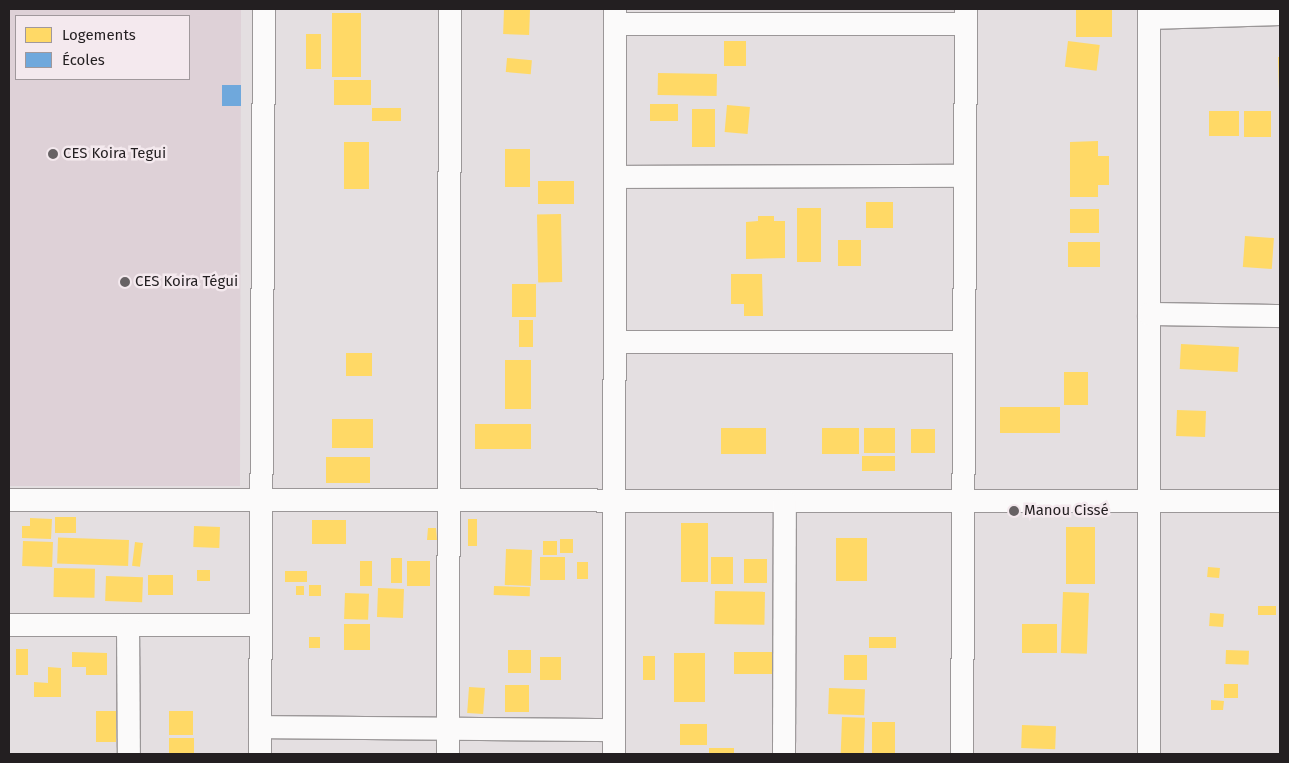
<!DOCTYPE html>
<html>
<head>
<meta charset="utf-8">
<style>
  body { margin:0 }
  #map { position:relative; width:1289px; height:763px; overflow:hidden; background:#e4dfe1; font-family:"Fira Sans",sans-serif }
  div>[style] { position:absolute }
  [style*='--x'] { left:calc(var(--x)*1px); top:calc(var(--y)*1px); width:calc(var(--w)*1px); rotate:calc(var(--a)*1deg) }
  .built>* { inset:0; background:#ded1d7 }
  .homes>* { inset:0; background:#ffd966; transform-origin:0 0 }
  .schools>* { inset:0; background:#6fa8dc; transform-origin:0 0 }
  .roads { filter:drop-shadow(1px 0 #9b9798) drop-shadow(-1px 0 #9b9798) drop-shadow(0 1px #9b9798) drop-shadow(0 -1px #9b9798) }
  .minor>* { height:22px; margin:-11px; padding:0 11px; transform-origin:11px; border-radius:11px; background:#fbfafa }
  .dots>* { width:14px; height:14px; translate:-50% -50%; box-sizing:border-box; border:2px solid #f4e9ee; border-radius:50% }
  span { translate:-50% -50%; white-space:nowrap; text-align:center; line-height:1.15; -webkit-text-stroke:5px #f4e9ee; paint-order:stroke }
  .poi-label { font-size:15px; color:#231f21 }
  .left { translate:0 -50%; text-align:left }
  .frame { position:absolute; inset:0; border:10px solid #231f21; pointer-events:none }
  .legend { position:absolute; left:15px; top:15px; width:175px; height:65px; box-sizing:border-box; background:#f4e9ee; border:1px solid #a0989c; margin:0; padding:6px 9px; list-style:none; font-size:15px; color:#231f21 }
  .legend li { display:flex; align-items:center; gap:10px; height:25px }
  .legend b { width:25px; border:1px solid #a0989c }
</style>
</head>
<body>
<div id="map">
  <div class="built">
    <div style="clip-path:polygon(evenodd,9px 9px,241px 9px,240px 486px,9px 486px,9px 9px,16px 16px,189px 16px,189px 79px,16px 79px,16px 16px)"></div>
  </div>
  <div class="homes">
    <div style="left:504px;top:9px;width:26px;height:25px;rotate:2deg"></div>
    <div style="left:1076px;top:9px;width:36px;height:28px"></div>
    <div style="left:332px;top:13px;width:29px;height:64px"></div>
    <div style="left:306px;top:34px;width:15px;height:35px"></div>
    <div style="left:724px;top:41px;width:22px;height:25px"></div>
    <div style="left:1068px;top:41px;width:32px;height:26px;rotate:7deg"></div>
    <div style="clip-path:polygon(1278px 57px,1280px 57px,1280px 91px,1279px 91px)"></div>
    <div style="left:507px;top:58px;width:25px;height:14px;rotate:5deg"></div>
    <div style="left:658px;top:73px;width:59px;height:22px;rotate:1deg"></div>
    <div style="left:334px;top:80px;width:37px;height:25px"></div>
    <div style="left:650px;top:104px;width:28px;height:17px"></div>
    <div style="left:727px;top:105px;width:23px;height:27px;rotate:5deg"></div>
    <div style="left:372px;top:108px;width:29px;height:13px"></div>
    <div style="left:692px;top:109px;width:23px;height:38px"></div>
    <div style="left:1209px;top:111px;width:30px;height:25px"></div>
    <div style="left:1244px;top:111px;width:27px;height:26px"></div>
    <div style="clip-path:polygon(1098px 141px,1098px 156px,1109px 156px,1109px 185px,1098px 185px,1098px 197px,1070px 197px,1070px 142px)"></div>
    <div style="left:369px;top:142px;width:47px;height:25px;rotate:90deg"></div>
    <div style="left:505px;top:149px;width:25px;height:38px"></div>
    <div style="left:538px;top:181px;width:36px;height:23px"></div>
    <div style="left:866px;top:202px;width:27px;height:26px"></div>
    <div style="left:797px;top:208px;width:24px;height:54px"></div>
    <div style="left:1070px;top:209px;width:29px;height:24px"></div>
    <div style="left:561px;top:214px;width:68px;height:24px;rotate:89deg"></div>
    <div style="clip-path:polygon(758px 216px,774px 216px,774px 221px,785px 221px,785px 258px,746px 259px,746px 222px,758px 221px)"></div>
    <div style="left:1245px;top:236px;width:29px;height:31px;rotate:4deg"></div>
    <div style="left:838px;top:240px;width:23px;height:26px"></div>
    <div style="left:1068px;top:242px;width:32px;height:25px"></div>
    <div style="clip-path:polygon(731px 274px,762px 274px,763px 316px,744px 316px,744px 304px,731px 304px)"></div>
    <div style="left:512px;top:284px;width:24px;height:33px"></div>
    <div style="left:519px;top:320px;width:14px;height:27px"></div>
    <div style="left:1181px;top:344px;width:58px;height:25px;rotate:3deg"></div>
    <div style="left:346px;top:353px;width:26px;height:23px"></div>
    <div style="left:505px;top:360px;width:26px;height:49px"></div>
    <div style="left:1064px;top:372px;width:24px;height:33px"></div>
    <div style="left:1000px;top:407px;width:60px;height:26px"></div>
    <div style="left:1177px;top:410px;width:29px;height:26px;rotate:2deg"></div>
    <div style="left:332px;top:419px;width:41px;height:29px"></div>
    <div style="left:475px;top:424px;width:56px;height:25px"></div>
    <div style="left:721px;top:428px;width:45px;height:26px"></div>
    <div style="left:822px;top:428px;width:37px;height:26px"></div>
    <div style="left:864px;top:428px;width:31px;height:25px"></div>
    <div style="left:911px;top:429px;width:24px;height:24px"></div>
    <div style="left:862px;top:456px;width:33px;height:15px"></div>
    <div style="left:326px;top:457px;width:44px;height:26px"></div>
    <div style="left:55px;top:517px;width:21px;height:16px"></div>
    <div style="clip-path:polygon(30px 518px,52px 519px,51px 539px,22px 538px,22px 526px,30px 526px)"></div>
    <div style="left:468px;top:519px;width:9px;height:27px"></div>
    <div style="left:312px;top:520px;width:34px;height:24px"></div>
    <div style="left:681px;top:523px;width:27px;height:59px"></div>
    <div style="left:194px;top:526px;width:26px;height:21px;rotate:2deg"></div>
    <div style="left:1066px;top:527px;width:29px;height:57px"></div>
    <div style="clip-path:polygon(428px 528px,436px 528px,437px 540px,427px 540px)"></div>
    <div style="left:836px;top:538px;width:31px;height:43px"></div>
    <div style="left:560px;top:539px;width:13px;height:14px"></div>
    <div style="left:129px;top:540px;width:26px;height:71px;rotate:92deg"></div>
    <div style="left:23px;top:541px;width:30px;height:25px;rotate:2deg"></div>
    <div style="left:543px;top:541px;width:14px;height:14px"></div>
    <div style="left:135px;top:542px;width:8px;height:24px;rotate:7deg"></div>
    <div style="left:506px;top:549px;width:26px;height:36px;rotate:2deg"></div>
    <div style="left:540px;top:557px;width:25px;height:23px"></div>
    <div style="left:711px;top:557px;width:22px;height:27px"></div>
    <div style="left:391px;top:558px;width:11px;height:25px"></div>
    <div style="left:744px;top:559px;width:23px;height:24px"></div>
    <div style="left:360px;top:561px;width:12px;height:25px"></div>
    <div style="left:407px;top:561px;width:23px;height:25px"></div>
    <div style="left:577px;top:562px;width:11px;height:17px"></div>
    <div style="left:1208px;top:567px;width:12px;height:10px;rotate:5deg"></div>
    <div style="left:54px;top:568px;width:41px;height:29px;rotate:1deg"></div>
    <div style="left:197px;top:570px;width:13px;height:11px"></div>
    <div style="left:285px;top:571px;width:22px;height:11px"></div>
    <div style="left:148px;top:575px;width:25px;height:20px"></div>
    <div style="left:106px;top:576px;width:37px;height:25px;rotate:2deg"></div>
    <div style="left:309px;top:585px;width:12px;height:11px"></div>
    <div style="left:296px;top:586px;width:8px;height:9px"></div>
    <div style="left:494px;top:586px;width:36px;height:9px;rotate:2deg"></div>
    <div style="left:378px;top:588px;width:26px;height:29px;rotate:2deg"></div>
    <div style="left:715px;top:591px;width:50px;height:33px;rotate:1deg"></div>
    <div style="left:1063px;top:592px;width:26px;height:61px;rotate:2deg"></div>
    <div style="left:345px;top:593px;width:24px;height:26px;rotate:2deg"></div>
    <div style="left:1258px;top:606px;width:18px;height:9px"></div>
    <div style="left:1210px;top:613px;width:14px;height:13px;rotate:4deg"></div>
    <div style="left:344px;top:624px;width:26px;height:26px"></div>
    <div style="left:1022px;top:624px;width:35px;height:29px"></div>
    <div style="left:309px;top:637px;width:11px;height:11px"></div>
    <div style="left:869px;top:637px;width:27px;height:11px"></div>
    <div style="left:16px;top:649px;width:12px;height:26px"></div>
    <div style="left:508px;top:650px;width:23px;height:23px"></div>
    <div style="left:1226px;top:650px;width:23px;height:14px;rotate:2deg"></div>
    <div style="clip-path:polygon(72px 652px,107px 653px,107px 675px,86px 675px,86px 667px,72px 667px)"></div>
    <div style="left:734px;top:652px;width:38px;height:22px"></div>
    <div style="left:674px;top:653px;width:31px;height:49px"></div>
    <div style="left:844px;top:655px;width:23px;height:25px"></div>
    <div style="left:643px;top:656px;width:12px;height:24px"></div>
    <div style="left:540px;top:657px;width:21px;height:23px"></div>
    <div style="clip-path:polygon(48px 667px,61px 668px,61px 697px,34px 697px,34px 682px,48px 683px)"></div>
    <div style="left:1224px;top:684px;width:14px;height:14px"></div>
    <div style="left:505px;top:685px;width:24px;height:27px"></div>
    <div style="left:469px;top:687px;width:16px;height:26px;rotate:4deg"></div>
    <div style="left:829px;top:688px;width:36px;height:26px;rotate:2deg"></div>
    <div style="clip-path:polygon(1211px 700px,1224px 701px,1223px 710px,1211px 710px)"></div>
    <div style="left:96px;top:711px;width:20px;height:31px"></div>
    <div style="left:169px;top:711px;width:24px;height:24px"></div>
    <div style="left:842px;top:717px;width:23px;height:37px;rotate:2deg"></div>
    <div style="left:872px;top:722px;width:23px;height:32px"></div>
    <div style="left:680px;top:724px;width:27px;height:21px"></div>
    <div style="left:1022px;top:725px;width:34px;height:23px;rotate:2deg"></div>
    <div style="left:169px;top:738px;width:25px;height:16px"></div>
    <div style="left:709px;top:748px;width:25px;height:6px"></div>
  </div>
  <div class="schools">
    <div style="left:241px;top:85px;width:21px;height:19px;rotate:90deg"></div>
  </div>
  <div class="roads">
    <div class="minor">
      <div style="--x:1149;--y:9;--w:745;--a:90"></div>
      <div style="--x:1149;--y:18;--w:131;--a:-1.7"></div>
      <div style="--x:615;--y:24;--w:351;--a:0"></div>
      <div style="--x:615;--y:177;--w:350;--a:-0.2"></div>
      <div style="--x:1149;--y:314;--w:131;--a:0.9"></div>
      <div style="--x:615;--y:342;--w:349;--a:0"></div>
      <div style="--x:9;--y:500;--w:1271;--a:0.05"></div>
      <div style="--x:9;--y:625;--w:252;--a:0"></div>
      <div style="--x:128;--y:625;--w:129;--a:89.6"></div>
      <div style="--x:260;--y:727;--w:354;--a:0.5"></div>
      <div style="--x:260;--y:754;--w:745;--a:-89.69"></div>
      <div style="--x:448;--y:754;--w:745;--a:-89.85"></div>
      <div style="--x:614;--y:754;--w:745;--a:-89.92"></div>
      <div style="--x:784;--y:754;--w:253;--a:-89.8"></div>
      <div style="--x:962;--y:754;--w:745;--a:-89.69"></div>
    </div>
  </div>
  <div class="dots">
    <div style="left:53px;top:154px;background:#676264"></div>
    <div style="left:125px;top:282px;background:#676264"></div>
    <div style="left:1014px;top:511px;background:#676264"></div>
  </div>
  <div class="poi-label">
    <span class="left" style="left:63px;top:154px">CES Koira Tegui</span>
    <span class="left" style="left:135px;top:282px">CES Koira Tégui</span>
    <span class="left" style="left:1024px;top:511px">Manou Cissé</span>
  </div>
  <div class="frame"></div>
  <ul class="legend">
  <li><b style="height:14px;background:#ffd966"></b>Logements</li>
  <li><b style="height:14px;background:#6fa8dc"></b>Écoles</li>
  </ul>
</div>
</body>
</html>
